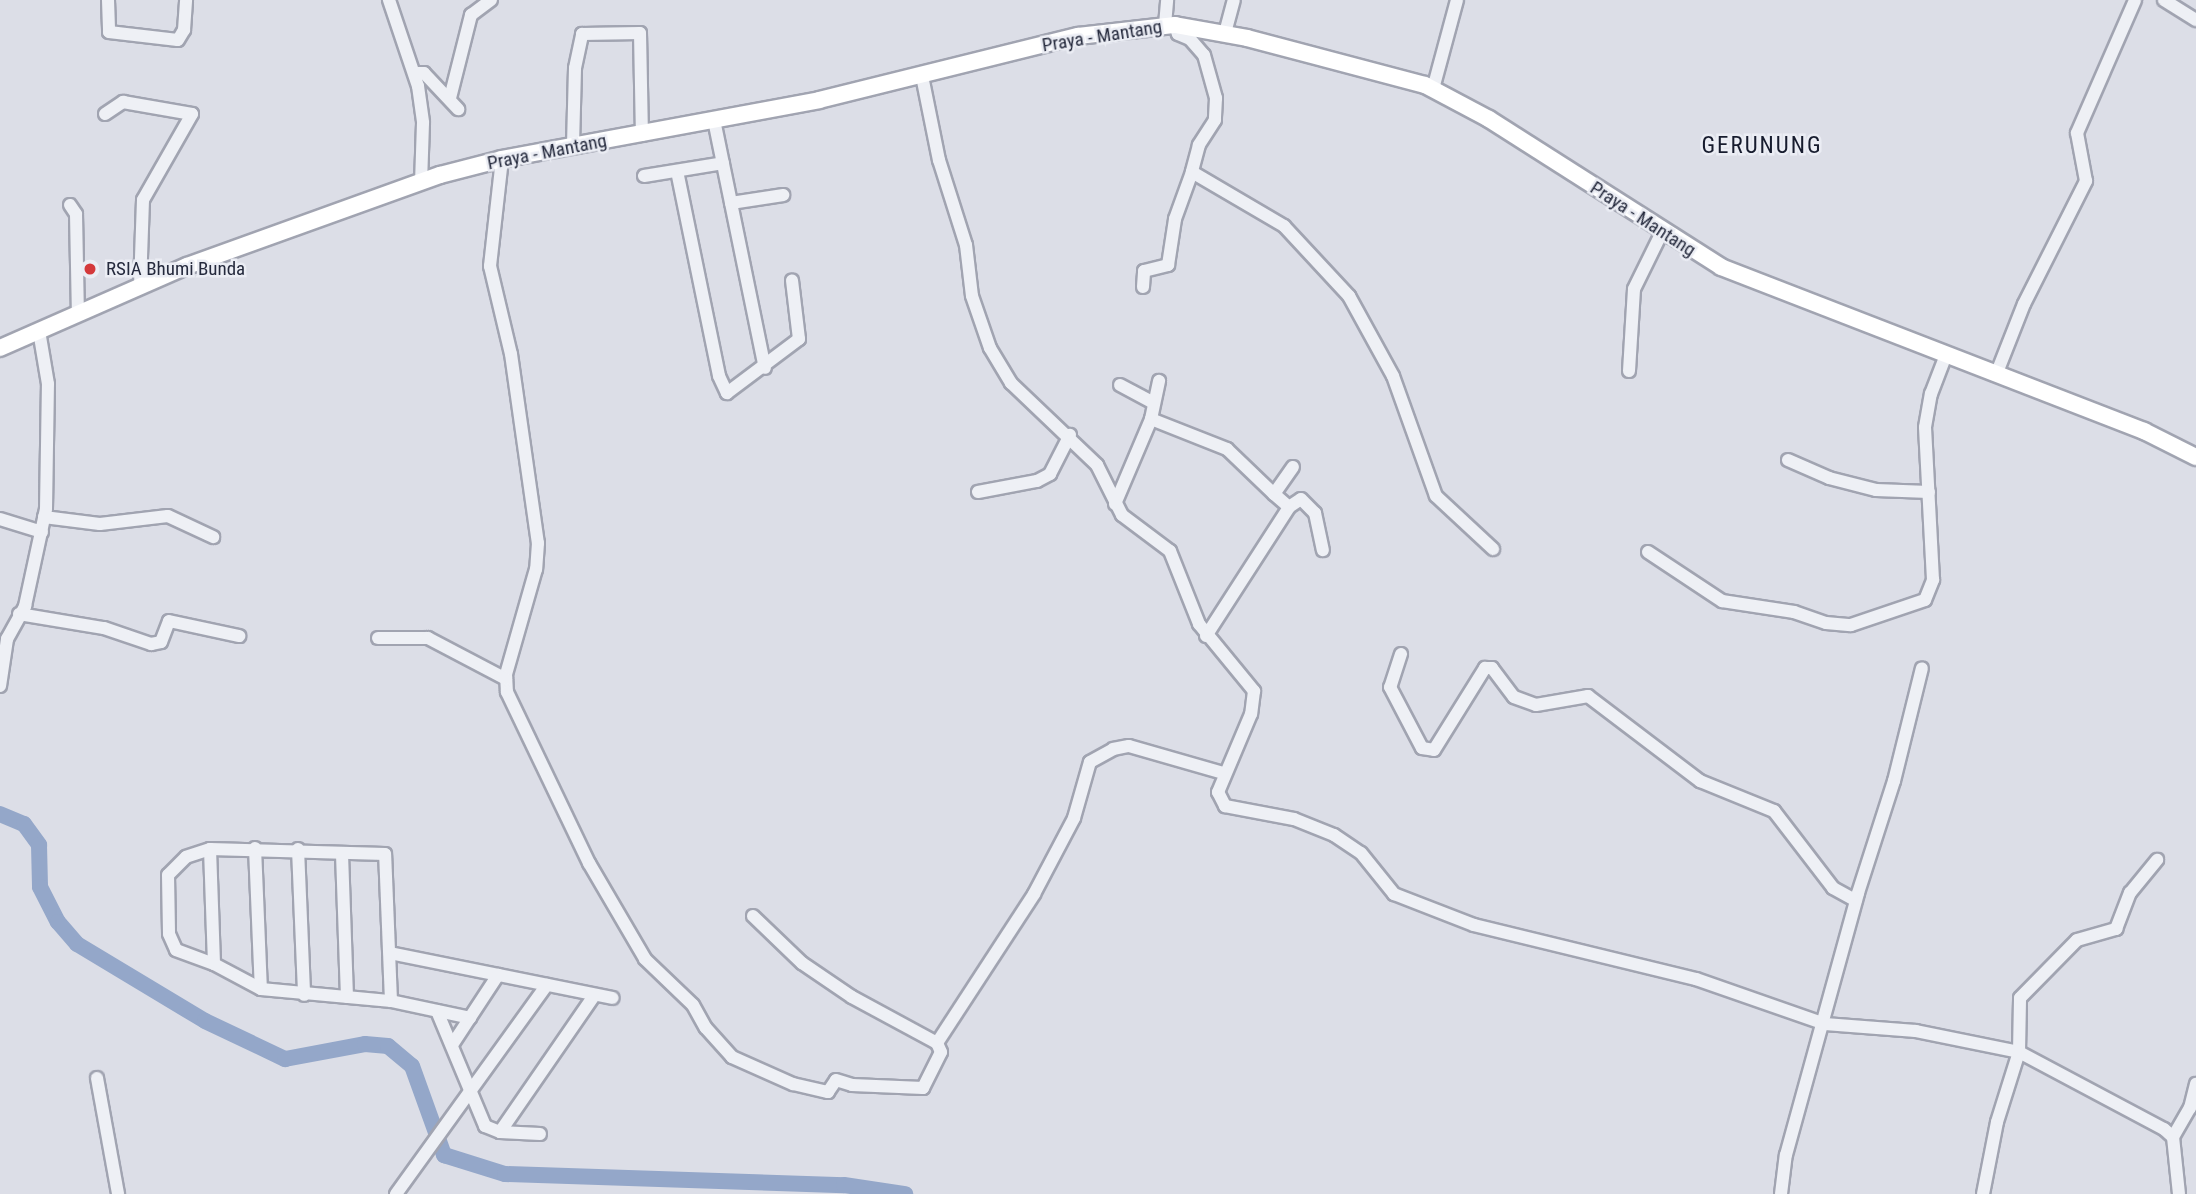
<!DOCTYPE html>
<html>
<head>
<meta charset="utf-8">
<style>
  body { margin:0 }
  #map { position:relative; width:2196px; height:1194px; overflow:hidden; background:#dcdee7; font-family:"Roboto Condensed",sans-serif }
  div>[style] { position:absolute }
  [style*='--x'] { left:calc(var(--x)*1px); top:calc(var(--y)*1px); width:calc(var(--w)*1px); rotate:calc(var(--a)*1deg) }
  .river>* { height:16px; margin:-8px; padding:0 8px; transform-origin:8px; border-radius:8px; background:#94a7c9 }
  .roads { filter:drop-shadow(2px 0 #a1a4b1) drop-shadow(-2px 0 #a1a4b1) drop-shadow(0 2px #a1a4b1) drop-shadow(0 -2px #a1a4b1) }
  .minor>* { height:12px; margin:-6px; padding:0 6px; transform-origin:6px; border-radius:6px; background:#eef0f5 }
  .major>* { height:16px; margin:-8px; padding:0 8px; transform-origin:8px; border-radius:8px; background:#fff }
  .dots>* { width:19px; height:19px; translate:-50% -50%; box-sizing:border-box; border:4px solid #ebedf4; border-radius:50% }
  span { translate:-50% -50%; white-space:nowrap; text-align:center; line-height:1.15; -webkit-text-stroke:5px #ebedf4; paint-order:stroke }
  .street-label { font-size:19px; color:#252a3d }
  .poi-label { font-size:19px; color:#252a3d }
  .left { translate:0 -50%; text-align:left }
  .quarter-label { font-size:23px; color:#171c2e; letter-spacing:2px }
</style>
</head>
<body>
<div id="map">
  <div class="river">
    <div style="--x:0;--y:814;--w:26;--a:23"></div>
    <div style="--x:24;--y:824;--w:26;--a:54"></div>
    <div style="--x:39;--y:845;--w:42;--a:88.6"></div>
    <div style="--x:40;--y:887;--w:39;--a:63"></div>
    <div style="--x:58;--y:922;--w:29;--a:49"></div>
    <div style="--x:77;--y:944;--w:149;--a:31"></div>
    <div style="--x:205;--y:1021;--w:89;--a:25.4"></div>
    <div style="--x:285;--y:1059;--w:81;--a:-10.6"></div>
    <div style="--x:365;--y:1044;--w:23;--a:5"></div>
    <div style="--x:388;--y:1046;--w:31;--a:40"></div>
    <div style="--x:412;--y:1066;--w:95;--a:70.2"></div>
    <div style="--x:444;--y:1155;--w:64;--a:17.3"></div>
    <div style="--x:505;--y:1174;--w:339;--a:1.9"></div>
    <div style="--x:844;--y:1185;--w:62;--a:8.4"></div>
  </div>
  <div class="roads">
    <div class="minor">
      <div style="--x:108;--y:0;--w:32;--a:88"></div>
      <div style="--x:109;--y:32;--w:69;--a:6.6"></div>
      <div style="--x:178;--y:40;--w:12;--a:-59"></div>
      <div style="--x:184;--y:30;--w:30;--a:-86"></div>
      <div style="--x:389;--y:0;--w:91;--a:71.4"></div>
      <div style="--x:418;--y:86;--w:37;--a:82"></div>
      <div style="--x:423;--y:123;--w:59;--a:91.9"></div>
      <div style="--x:2164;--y:0;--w:38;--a:32"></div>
      <div style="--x:1165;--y:25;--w:25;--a:-85"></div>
      <div style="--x:1175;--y:25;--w:9;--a:72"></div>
      <div style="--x:1178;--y:34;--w:13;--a:23"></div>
      <div style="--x:1190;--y:39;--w:21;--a:49"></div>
      <div style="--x:1204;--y:55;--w:45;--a:74.4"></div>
      <div style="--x:1216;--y:98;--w:22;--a:93"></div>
      <div style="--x:1215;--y:120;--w:30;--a:123"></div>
      <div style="--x:1199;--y:145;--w:28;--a:105"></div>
      <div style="--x:1192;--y:172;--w:107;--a:30.4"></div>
      <div style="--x:1284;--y:226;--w:96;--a:47.1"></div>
      <div style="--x:1349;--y:296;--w:91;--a:61.2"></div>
      <div style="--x:1393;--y:376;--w:127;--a:70.3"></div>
      <div style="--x:1436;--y:496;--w:78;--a:42.9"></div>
      <div style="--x:1225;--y:33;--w:34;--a:-75"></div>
      <div style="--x:415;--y:73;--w:9;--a:0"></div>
      <div style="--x:424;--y:73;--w:50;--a:46.6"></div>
      <div style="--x:922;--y:76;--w:86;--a:78.6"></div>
      <div style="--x:939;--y:160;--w:89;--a:72.4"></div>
      <div style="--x:966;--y:245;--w:51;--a:83.3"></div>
      <div style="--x:972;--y:296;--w:55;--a:70.9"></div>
      <div style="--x:990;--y:348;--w:41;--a:59"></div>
      <div style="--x:1011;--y:383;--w:119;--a:43.6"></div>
      <div style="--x:1097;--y:465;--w:56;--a:63.4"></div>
      <div style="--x:1122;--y:515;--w:60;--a:36.9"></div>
      <div style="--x:1170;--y:551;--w:79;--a:68.3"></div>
      <div style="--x:1199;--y:624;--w:87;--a:50.6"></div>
      <div style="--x:1254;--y:691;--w:23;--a:97"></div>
      <div style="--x:1251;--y:714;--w:85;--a:112.9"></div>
      <div style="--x:1218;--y:792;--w:16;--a:63"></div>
      <div style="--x:1225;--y:806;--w:70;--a:10.7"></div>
      <div style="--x:1294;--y:819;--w:43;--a:21.8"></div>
      <div style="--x:1334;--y:835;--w:32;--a:34"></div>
      <div style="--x:1361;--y:853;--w:53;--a:51.2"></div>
      <div style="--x:1394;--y:894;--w:86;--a:21.2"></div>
      <div style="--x:1474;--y:925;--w:228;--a:13.7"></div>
      <div style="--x:1696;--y:979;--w:137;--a:19.2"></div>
      <div style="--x:1825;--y:1024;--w:91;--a:4.4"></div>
      <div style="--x:1916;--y:1031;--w:105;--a:11.5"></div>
      <div style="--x:2019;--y:1052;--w:164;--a:28"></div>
      <div style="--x:2164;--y:1129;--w:12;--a:42"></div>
      <div style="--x:2173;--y:1137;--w:57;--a:84"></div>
      <div style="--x:1433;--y:89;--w:92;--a:-74.9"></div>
      <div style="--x:450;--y:98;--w:86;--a:-75.8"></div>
      <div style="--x:471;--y:15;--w:25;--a:-37"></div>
      <div style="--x:105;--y:114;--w:22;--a:-34"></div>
      <div style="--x:123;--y:102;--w:70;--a:9.9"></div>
      <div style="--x:192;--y:114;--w:99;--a:119.7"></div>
      <div style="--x:143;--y:200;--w:86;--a:92"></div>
      <div style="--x:714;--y:120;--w:253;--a:78.4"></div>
      <div style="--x:573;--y:145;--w:77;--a:-88.5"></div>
      <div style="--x:575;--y:68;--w:35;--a:-78"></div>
      <div style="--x:582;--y:34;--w:58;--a:-1"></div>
      <div style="--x:640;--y:33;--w:102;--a:88.9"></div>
      <div style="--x:502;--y:159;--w:108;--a:96.4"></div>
      <div style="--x:490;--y:266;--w:90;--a:76.6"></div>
      <div style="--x:511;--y:354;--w:191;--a:81.9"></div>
      <div style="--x:538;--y:543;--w:26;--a:94"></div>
      <div style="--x:536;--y:569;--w:109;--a:105.9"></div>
      <div style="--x:506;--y:674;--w:18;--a:87"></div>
      <div style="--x:507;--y:692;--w:190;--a:64.4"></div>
      <div style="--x:589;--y:863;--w:111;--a:59.7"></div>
      <div style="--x:645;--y:959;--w:66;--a:43.8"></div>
      <div style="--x:693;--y:1005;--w:26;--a:61"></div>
      <div style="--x:706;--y:1028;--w:39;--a:48"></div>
      <div style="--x:732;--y:1057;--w:67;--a:23.9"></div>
      <div style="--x:793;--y:1084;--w:36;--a:13"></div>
      <div style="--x:828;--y:1092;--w:14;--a:-56"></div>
      <div style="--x:836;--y:1080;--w:17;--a:17"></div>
      <div style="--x:852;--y:1085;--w:71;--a:2.4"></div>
      <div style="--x:923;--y:1088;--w:40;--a:-63.4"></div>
      <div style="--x:941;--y:1052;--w:10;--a:-114"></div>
      <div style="--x:937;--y:1043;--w:178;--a:-56.9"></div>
      <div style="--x:1034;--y:894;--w:86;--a:-62.2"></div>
      <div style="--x:1074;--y:818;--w:58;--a:-74.1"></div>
      <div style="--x:1090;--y:762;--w:26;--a:-29"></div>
      <div style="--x:1113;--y:749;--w:16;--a:-11"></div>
      <div style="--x:1129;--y:746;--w:98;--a:16"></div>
      <div style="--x:677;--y:171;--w:209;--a:78.4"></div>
      <div style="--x:719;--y:376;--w:19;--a:65"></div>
      <div style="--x:727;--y:393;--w:90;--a:-36.9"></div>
      <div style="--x:799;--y:339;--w:59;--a:-96.8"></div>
      <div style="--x:644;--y:176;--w:80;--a:-9.3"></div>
      <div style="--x:731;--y:203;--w:53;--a:-8.7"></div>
      <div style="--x:70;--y:205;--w:11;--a:56"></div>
      <div style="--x:76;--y:214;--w:101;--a:88.9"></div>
      <div style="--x:1143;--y:287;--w:16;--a:-86"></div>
      <div style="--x:1144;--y:271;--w:25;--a:-14"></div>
      <div style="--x:1168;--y:265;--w:47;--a:-81.3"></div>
      <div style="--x:1175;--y:219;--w:50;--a:-70.1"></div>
      <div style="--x:1629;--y:371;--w:82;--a:-86.5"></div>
      <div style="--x:1634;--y:289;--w:64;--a:-63.8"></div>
      <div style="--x:1996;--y:375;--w:76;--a:-68.5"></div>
      <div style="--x:2024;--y:304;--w:138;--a:-63.2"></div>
      <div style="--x:2086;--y:181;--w:49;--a:-100.6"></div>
      <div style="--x:2077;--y:133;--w:145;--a:-66.4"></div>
      <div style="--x:1120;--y:385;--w:38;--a:28"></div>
      <div style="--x:1151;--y:419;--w:82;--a:21.5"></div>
      <div style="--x:1227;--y:449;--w:65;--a:43.8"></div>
      <div style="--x:1788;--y:460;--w:45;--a:23.7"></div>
      <div style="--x:1829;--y:478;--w:49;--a:14.3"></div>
      <div style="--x:1876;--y:490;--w:53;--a:2.2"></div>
      <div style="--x:978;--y:492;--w:60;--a:-10.6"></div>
      <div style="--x:1037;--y:481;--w:15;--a:-28"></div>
      <div style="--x:1050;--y:474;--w:44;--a:-62.9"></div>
      <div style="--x:1115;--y:504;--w:92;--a:-67"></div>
      <div style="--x:1151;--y:419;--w:39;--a:-78"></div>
      <div style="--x:1289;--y:507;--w:14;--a:-34"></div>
      <div style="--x:1301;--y:499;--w:20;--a:45"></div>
      <div style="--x:1315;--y:513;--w:38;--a:78"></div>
      <div style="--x:44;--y:517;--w:56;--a:7.1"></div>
      <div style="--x:100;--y:524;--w:68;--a:-6.7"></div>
      <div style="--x:168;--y:516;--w:50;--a:25"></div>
      <div style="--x:0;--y:519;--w:44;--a:17.2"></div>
      <div style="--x:1648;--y:552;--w:89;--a:33.5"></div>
      <div style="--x:1722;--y:601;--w:73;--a:8.7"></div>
      <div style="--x:1794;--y:612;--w:34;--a:19"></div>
      <div style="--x:1826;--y:623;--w:25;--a:5"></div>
      <div style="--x:1851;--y:625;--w:78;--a:-18.7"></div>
      <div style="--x:1925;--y:600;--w:22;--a:-68"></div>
      <div style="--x:1933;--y:580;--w:153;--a:-93"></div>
      <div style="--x:1925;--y:427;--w:34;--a:-80"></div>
      <div style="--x:1931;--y:394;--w:40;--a:-69"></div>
      <div style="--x:19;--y:614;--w:86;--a:9.4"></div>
      <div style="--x:104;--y:628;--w:50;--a:18.8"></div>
      <div style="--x:151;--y:644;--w:10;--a:-11"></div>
      <div style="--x:161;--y:642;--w:22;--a:-69"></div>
      <div style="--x:169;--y:621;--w:72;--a:12.1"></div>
      <div style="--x:1206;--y:636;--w:153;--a:-57.2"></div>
      <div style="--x:1289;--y:507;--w:20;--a:-139"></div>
      <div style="--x:1274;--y:494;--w:33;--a:-55"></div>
      <div style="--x:378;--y:638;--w:50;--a:0"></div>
      <div style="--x:428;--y:638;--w:88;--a:27.7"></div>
      <div style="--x:1401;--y:654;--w:35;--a:108"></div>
      <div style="--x:1390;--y:687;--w:69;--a:62.3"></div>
      <div style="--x:1422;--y:748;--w:12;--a:9"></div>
      <div style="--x:1434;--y:750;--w:97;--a:-58.1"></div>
      <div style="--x:1485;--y:668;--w:7;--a:0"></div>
      <div style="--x:1492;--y:668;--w:36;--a:53"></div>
      <div style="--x:1514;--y:697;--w:23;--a:20"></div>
      <div style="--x:1536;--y:705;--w:53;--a:-9.8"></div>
      <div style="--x:1588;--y:696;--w:141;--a:37.2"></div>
      <div style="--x:1700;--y:781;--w:80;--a:22.1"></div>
      <div style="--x:1774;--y:811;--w:97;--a:52.5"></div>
      <div style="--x:1833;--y:888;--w:26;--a:29"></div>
      <div style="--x:0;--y:686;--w:48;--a:-81.5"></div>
      <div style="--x:7;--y:639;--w:38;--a:-61"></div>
      <div style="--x:25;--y:606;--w:99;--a:-77.8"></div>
      <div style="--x:46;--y:509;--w:125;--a:-89.1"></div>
      <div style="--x:48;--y:384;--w:54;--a:-99.6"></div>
      <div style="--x:255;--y:848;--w:141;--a:87.6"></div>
      <div style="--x:210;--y:849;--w:115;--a:88"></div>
      <div style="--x:298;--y:849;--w:146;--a:87.6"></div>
      <div style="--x:342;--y:854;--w:143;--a:88"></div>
      <div style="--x:753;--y:916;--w:68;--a:43.8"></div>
      <div style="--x:802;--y:963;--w:60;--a:34.2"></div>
      <div style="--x:852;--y:997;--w:97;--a:28.4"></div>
      <div style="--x:390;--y:953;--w:227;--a:11.4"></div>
      <div style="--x:391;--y:1001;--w:147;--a:-92.3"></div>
      <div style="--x:385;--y:854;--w:175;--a:-178.4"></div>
      <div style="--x:210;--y:849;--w:25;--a:162"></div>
      <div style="--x:186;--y:857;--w:25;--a:135"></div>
      <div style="--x:168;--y:875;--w:59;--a:89"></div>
      <div style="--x:169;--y:934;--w:17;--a:66"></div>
      <div style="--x:176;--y:950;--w:40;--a:20.2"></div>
      <div style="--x:214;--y:964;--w:53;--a:28"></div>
      <div style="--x:261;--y:989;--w:131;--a:5.3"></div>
      <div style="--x:391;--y:1001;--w:81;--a:12.1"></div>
      <div style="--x:437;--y:1011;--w:125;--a:67.3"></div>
      <div style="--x:485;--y:1126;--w:16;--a:22"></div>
      <div style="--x:500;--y:1132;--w:40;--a:2.9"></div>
      <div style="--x:452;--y:1045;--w:84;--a:-56.7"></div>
      <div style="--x:97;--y:1078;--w:118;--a:79.7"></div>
      <div style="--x:500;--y:1132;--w:164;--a:-55.4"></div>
      <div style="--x:2173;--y:1137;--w:34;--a:-60"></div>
      <div style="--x:2190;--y:1108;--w:25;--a:-76"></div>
      <div style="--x:396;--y:1194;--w:258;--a:-54.2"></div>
      <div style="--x:1781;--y:1194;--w:39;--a:-83"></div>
      <div style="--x:1786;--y:1155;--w:272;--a:-74.6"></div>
      <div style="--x:1858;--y:893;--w:118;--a:-72.2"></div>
      <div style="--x:1894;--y:781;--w:116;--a:-76.1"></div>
      <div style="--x:1983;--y:1194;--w:73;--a:-79"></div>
      <div style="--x:1997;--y:1122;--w:73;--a:-72.6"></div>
      <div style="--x:2019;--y:1052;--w:54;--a:-88.9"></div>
      <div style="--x:2020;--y:998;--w:81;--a:-45.5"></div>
      <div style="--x:2077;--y:940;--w:41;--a:-15.8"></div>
      <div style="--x:2116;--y:929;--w:39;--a:-69"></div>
      <div style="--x:2130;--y:893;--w:43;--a:-50.7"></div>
    </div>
    <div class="major">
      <div style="--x:0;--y:348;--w:204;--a:-23.7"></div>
      <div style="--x:187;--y:266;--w:269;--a:-19.8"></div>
      <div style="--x:440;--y:175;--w:64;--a:-14.5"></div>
      <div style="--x:502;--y:159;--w:322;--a:-10.5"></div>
      <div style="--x:819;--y:100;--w:267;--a:-13.9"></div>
      <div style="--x:1078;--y:36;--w:98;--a:-6.5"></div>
      <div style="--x:1175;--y:25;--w:73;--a:10.2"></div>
      <div style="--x:1247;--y:38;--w:184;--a:14.8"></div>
      <div style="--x:1425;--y:85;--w:72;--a:28"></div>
      <div style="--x:1489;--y:119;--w:275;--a:32.5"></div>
      <div style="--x:1721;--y:267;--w:454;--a:21.2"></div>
      <div style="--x:2144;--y:431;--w:58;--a:26.6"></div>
    </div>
  </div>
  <div class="dots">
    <div style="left:90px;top:269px;background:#d4393b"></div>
  </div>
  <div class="street-label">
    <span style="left:1102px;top:36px;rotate:-9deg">Praya - Mantang</span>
    <span style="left:547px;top:152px;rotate:-11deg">Praya - Mantang</span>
    <span style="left:1643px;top:219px;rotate:33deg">Praya - Mantang</span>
  </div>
  <div class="poi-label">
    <span class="left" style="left:106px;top:269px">RSIA Bhumi Bunda</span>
  </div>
  <div class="quarter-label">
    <span style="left:1762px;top:146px">GERUNUNG</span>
  </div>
</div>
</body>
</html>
